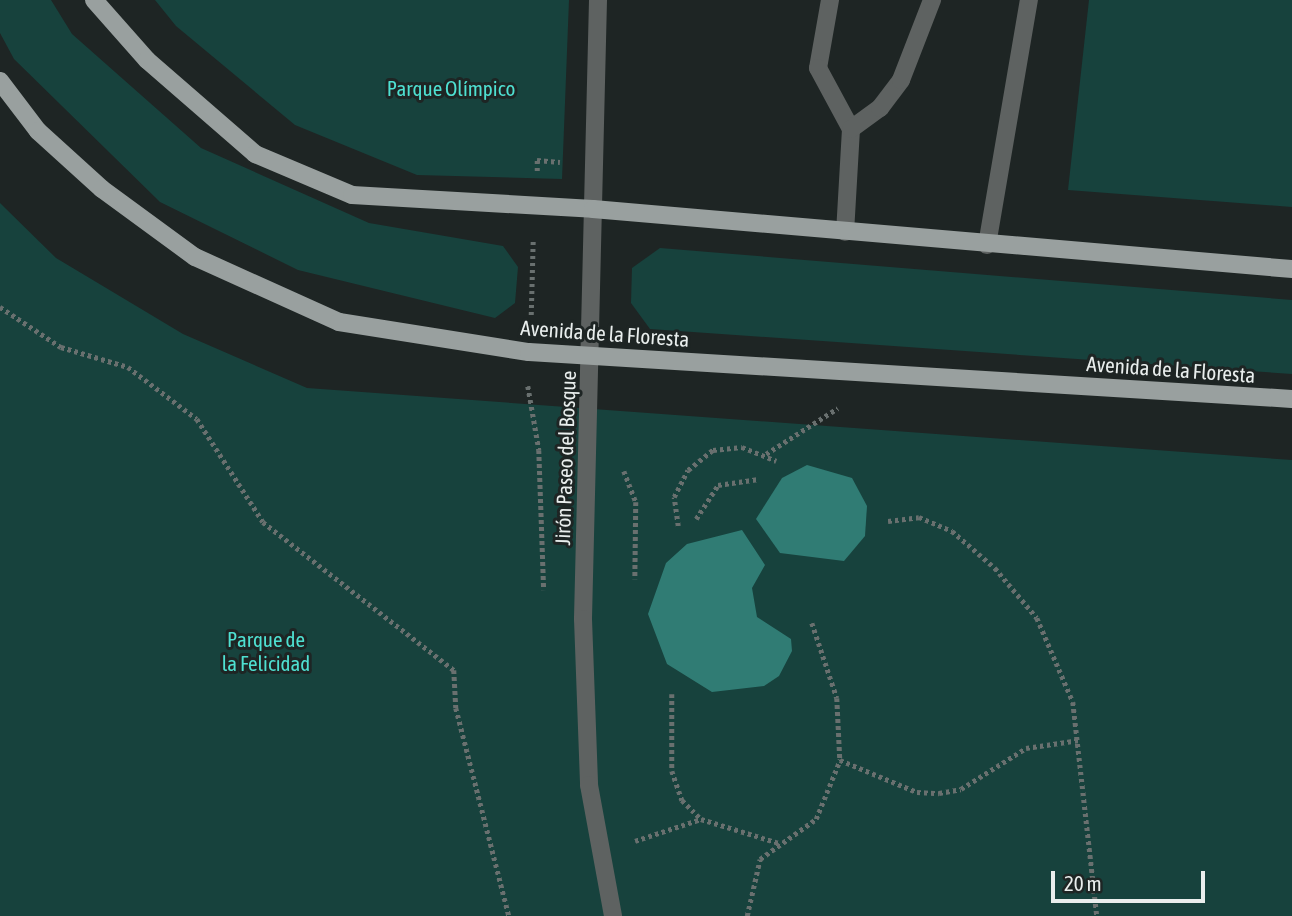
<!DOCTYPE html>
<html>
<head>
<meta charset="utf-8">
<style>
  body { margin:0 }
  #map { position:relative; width:1292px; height:916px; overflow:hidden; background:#1e2524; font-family:"Asap Condensed",sans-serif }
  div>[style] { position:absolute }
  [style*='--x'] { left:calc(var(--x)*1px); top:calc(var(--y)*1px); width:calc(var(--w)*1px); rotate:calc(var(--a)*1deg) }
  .green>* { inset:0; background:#17423d }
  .water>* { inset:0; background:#307c74 }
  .path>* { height:4.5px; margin-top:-2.25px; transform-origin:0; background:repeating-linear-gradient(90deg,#69706f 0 3.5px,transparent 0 7px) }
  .minor>* { height:18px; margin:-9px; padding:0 9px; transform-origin:9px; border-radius:9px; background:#5e6261 }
  .major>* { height:18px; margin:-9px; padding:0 9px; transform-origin:9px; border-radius:9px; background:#99a09f }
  span { translate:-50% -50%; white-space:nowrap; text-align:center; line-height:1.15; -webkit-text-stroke:6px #1e2524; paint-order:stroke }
  .park-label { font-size:21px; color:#4ee0d1 }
  .street-label { font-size:21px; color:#e9eeed }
  .scale { position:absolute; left:1051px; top:871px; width:154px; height:32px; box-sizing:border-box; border:4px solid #e9eeed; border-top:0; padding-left:9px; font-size:21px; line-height:24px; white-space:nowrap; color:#e9eeed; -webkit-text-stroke:5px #1e2524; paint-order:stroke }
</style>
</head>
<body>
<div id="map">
  <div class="green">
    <div style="clip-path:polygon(0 0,51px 0,72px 34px,201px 148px,369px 223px,503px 246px,518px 267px,515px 303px,495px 318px,298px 270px,160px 202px,14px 59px,0 33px)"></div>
    <div style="clip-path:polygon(155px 0,569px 0,562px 179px,417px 175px,295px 125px,176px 26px)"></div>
    <div style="clip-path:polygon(1089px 0,1292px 0,1292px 207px,1068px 190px)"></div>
    <div style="clip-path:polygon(0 203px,56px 258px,183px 334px,307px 388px,1292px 460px,1292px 916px,0 916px)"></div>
    <div style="clip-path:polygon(660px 248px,1292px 300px,1292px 374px,650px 329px,631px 303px,632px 268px)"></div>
  </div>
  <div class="water">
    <div style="clip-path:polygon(807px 465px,852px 478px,867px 506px,865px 536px,844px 561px,780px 553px,756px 519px,782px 478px)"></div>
    <div style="clip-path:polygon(742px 530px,765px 565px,752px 588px,757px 617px,791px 639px,792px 651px,779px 676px,764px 686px,712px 692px,667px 664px,648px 614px,666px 563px,687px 544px)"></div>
  </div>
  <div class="path">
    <div style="--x:537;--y:171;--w:11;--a:-90"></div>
    <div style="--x:537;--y:160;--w:23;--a:5"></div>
    <div style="--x:0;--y:307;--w:73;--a:33.3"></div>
    <div style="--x:61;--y:347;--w:70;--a:16.6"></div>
    <div style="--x:128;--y:367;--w:86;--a:37"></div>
    <div style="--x:197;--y:419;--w:122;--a:57.3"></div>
    <div style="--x:263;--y:522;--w:242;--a:37.8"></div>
    <div style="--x:454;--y:670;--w:38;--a:87"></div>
    <div style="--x:456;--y:708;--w:215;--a:75.7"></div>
    <div style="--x:531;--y:315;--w:75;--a:-88.5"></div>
    <div style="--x:528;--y:386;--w:65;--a:80.2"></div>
    <div style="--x:539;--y:450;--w:140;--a:88"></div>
    <div style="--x:766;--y:454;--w:85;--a:-32.6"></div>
    <div style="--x:624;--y:471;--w:33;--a:69"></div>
    <div style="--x:636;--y:502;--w:77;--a:90.7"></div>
    <div style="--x:696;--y:519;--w:40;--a:-57.1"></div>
    <div style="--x:718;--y:485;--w:41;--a:-8.3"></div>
    <div style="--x:888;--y:521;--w:31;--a:-7"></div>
    <div style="--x:919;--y:517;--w:36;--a:23"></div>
    <div style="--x:952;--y:531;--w:57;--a:40.7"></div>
    <div style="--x:995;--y:568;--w:65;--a:50"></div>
    <div style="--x:1037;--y:618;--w:91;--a:66.8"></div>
    <div style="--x:1073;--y:702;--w:215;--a:83.6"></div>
    <div style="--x:678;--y:526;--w:29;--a:-98"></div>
    <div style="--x:674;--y:497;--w:30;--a:-63"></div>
    <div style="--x:688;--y:470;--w:32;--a:-39"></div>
    <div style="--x:713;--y:450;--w:29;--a:-6"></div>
    <div style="--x:742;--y:447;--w:37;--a:22"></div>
    <div style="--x:812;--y:623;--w:79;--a:71.6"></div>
    <div style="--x:837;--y:698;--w:62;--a:87.2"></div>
    <div style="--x:840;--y:760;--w:83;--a:22.6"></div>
    <div style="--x:917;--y:792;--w:22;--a:3"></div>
    <div style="--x:939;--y:793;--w:22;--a:-10"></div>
    <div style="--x:961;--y:789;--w:77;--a:-32.2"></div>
    <div style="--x:1026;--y:748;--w:54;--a:-8.6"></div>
    <div style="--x:672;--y:694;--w:77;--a:90"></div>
    <div style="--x:672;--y:771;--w:31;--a:71"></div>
    <div style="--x:682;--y:800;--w:27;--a:45"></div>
    <div style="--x:701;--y:819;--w:82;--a:17.1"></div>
    <div style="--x:635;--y:841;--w:70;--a:-18.4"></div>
    <div style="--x:747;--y:916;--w:58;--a:-77.2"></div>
    <div style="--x:760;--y:859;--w:69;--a:-35.5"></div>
    <div style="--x:816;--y:819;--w:64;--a:-67.9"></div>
  </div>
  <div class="minor">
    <div style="--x:598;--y:0;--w:619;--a:91.39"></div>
    <div style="--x:583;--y:619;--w:166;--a:87.9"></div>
    <div style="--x:589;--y:785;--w:133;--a:79.6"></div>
    <div style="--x:830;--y:0;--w:69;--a:100"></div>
    <div style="--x:818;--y:68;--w:69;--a:61.6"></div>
    <div style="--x:851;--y:129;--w:103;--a:93.3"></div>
    <div style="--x:851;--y:129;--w:36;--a:-36"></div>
    <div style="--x:880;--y:108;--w:35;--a:-53"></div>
    <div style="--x:901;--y:80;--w:86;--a:-68.8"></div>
    <div style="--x:987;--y:245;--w:249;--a:-80.3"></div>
  </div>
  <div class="major">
    <div style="--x:94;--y:0;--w:80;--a:48.5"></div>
    <div style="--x:147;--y:60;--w:143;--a:41"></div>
    <div style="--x:255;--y:154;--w:105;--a:22.9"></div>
    <div style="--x:352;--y:195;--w:241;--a:3.3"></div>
    <div style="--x:593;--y:209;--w:702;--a:4.91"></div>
    <div style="--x:0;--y:81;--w:63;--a:52.8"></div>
    <div style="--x:38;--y:131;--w:86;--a:42.2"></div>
    <div style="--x:102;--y:189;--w:115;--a:36.2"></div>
    <div style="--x:195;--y:257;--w:158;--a:24.3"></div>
    <div style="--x:339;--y:322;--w:192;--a:9"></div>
    <div style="--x:529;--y:352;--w:764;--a:3.52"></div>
  </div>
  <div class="park-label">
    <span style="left:451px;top:88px">Parque Olímpico</span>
    <span style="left:266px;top:651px">Parque de<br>la Felicidad</span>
  </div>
  <div class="street-label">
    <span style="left:605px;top:333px;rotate:4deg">Avenida de la Floresta</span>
    <span style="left:1171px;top:369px;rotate:4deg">Avenida de la Floresta</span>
    <span style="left:565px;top:458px;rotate:-88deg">Jirón Paseo del Bosque</span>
  </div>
  <div class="scale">20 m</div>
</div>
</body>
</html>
